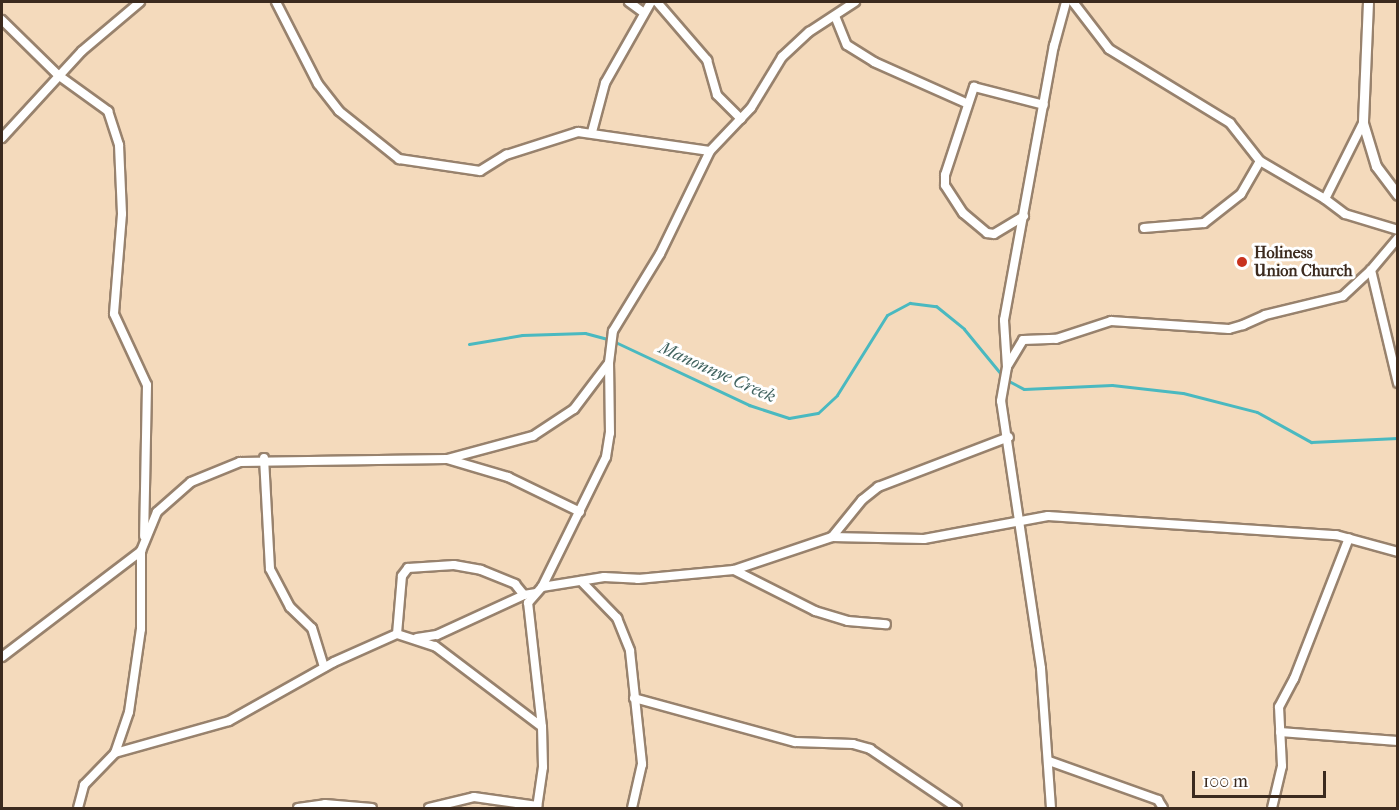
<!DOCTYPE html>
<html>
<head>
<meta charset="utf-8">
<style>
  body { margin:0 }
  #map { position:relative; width:1399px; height:810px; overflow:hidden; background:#f4dabc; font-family:"IM FELL French Canon",serif }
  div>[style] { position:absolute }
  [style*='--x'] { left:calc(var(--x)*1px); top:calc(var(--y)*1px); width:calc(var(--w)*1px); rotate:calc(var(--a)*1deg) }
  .stream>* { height:3px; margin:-1.5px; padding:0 1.5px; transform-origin:1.5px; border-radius:1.5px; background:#4ab9c0 }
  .roads { filter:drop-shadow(2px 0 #98826d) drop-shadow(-2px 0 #98826d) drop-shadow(0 2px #98826d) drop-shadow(0 -2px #98826d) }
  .minor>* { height:8px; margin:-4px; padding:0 4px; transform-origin:4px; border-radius:4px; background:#fff }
  .tertiary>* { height:9px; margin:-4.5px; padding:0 4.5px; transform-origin:4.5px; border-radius:4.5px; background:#fff }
  .dots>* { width:16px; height:16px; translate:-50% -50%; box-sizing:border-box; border:3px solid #fff; border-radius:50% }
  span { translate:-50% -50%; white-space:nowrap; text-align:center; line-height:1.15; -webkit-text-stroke:6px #fff; paint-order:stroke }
  .poi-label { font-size:16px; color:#3b2a1e; font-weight:700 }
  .left { translate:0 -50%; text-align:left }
  .water-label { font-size:18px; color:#41635f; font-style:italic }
  .frame { position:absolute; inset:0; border:3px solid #3b2a1e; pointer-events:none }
  .scale { position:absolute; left:1192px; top:771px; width:134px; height:27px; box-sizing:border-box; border:3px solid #3b2a1e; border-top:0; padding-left:8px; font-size:18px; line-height:21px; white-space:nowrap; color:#3b2a1e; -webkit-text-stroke:4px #fff; paint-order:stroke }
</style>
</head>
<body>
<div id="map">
  <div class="stream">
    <div style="--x:469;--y:344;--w:54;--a:-9.6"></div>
    <div style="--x:522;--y:335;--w:63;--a:-1.8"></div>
    <div style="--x:585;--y:333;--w:27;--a:15"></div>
    <div style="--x:611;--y:340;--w:153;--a:25.2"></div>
    <div style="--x:749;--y:405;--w:42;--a:18"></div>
    <div style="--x:789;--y:418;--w:29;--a:-10"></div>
    <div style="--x:818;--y:413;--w:26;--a:-43"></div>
    <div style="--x:837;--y:395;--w:94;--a:-58"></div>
    <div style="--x:887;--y:315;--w:26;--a:-28"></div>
    <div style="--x:910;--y:303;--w:26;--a:7"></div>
    <div style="--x:936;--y:306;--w:36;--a:39"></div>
    <div style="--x:964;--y:329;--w:65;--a:50.6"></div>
    <div style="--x:1005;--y:379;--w:21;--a:28"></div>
    <div style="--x:1024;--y:389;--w:88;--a:-2.6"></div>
    <div style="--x:1112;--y:385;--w:71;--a:6.4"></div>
    <div style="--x:1183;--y:393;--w:76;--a:14.4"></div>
    <div style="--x:1257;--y:412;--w:62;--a:29.1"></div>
    <div style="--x:1311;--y:442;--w:87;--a:-2.6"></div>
  </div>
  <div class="roads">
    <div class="minor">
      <div style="--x:276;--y:2;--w:92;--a:62.9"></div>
      <div style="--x:318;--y:84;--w:34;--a:52"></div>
      <div style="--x:339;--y:111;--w:77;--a:38.7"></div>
      <div style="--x:399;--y:159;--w:82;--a:8.4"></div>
      <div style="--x:480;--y:171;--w:31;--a:-32"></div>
      <div style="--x:506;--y:155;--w:76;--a:-17.7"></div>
      <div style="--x:578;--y:132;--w:133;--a:8.2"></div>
      <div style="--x:629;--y:2;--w:17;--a:36"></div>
      <div style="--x:657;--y:2;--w:77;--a:49.2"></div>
      <div style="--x:707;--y:60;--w:36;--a:74"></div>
      <div style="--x:717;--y:95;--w:34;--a:45"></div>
      <div style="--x:1073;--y:2;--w:59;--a:52.5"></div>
      <div style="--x:1109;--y:49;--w:142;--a:31.4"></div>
      <div style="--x:1230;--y:123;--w:48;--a:51.7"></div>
      <div style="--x:1260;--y:161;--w:75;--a:30.3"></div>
      <div style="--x:1325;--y:199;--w:85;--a:-63.4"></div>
      <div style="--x:835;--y:16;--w:31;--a:68"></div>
      <div style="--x:847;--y:45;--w:32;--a:32"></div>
      <div style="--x:874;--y:62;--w:101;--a:24"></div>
      <div style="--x:2;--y:20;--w:78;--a:44.5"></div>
      <div style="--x:58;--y:75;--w:62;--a:35.8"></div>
      <div style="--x:108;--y:111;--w:36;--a:72"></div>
      <div style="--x:119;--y:145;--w:69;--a:87.5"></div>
      <div style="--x:122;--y:214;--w:100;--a:94.6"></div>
      <div style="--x:114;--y:314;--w:78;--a:65.1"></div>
      <div style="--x:147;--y:385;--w:151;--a:91.1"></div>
      <div style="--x:592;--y:132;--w:51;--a:-75.1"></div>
      <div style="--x:605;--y:83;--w:93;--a:-60.4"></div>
      <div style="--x:2;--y:138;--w:118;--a:-47.4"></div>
      <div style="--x:82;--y:51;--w:76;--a:-40.2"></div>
      <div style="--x:1325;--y:199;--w:25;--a:37"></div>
      <div style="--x:1345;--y:214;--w:55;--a:16.8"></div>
      <div style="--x:1024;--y:216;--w:35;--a:149"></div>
      <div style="--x:994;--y:234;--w:7;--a:-172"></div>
      <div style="--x:987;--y:233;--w:31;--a:-140"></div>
      <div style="--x:963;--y:213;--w:33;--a:-123"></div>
      <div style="--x:945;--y:185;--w:10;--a:-90"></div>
      <div style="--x:945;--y:175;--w:93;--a:-71.8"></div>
      <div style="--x:974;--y:87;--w:72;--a:14.4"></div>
      <div style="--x:1144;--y:228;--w:60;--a:-4.8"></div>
      <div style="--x:1204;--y:223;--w:47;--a:-38.1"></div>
      <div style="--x:1241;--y:194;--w:38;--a:-60"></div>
      <div style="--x:1398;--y:238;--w:42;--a:130.2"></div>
      <div style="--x:1371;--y:270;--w:116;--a:76.6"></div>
      <div style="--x:1008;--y:365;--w:29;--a:-59"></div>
      <div style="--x:1023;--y:340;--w:33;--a:-2"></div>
      <div style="--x:1056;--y:339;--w:58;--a:-18.1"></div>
      <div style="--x:1111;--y:321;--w:118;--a:3.9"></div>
      <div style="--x:1229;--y:329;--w:15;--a:-16"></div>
      <div style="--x:1243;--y:325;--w:24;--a:-24"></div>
      <div style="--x:1265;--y:315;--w:80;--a:-13.7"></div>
      <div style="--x:1343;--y:296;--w:38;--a:-43"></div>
      <div style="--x:264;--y:458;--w:111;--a:86.9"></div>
      <div style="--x:270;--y:569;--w:43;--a:62.2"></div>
      <div style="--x:290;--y:607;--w:30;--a:44"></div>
      <div style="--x:312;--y:628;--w:41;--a:72.9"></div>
      <div style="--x:447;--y:459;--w:64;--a:16.4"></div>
      <div style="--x:508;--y:477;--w:80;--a:25.9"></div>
      <div style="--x:832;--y:537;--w:48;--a:-51"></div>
      <div style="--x:862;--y:500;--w:21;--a:-39"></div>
      <div style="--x:878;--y:487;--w:140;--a:-20.9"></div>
      <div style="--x:734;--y:570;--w:91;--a:26.8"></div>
      <div style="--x:815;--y:611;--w:34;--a:17"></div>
      <div style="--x:848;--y:621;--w:38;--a:5"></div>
      <div style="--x:581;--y:581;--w:52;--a:45.8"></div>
      <div style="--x:617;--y:618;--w:35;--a:68"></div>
      <div style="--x:630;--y:651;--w:114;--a:83.9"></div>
      <div style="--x:642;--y:764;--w:45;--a:102.8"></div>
      <div style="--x:542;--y:587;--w:63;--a:-9.2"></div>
      <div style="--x:604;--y:577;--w:34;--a:3"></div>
      <div style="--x:638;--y:579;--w:96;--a:-5.4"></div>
      <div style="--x:734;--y:570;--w:103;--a:-18.6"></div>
      <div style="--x:832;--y:537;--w:92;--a:1.2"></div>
      <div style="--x:924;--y:539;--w:126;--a:-10.5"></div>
      <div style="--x:1048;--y:516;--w:289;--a:3.8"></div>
      <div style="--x:1336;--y:535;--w:64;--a:15.3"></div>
      <div style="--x:397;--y:634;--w:40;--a:18"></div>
      <div style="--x:435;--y:646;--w:134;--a:37.1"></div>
      <div style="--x:417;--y:638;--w:20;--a:-9"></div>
      <div style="--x:437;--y:635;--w:96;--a:-24.7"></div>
      <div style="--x:2;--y:657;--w:175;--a:-37.3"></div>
      <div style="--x:141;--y:551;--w:42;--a:-67.7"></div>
      <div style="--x:157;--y:512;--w:45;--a:-41.4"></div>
      <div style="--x:191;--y:482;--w:53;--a:-22.2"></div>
      <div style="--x:240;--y:462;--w:207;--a:-0.8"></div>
      <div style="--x:447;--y:459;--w:89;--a:-15"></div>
      <div style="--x:533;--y:436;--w:49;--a:-33.4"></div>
      <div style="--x:574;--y:409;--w:56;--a:-52.9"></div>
      <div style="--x:634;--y:698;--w:167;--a:15.3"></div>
      <div style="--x:795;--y:742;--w:58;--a:2"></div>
      <div style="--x:853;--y:744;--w:18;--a:16"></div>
      <div style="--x:870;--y:749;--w:105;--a:34.1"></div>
      <div style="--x:1280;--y:732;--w:118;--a:4.4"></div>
      <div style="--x:115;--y:753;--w:118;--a:-15.7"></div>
      <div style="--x:229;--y:721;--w:120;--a:-29.3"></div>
      <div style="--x:334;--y:662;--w:69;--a:-24"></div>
      <div style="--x:397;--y:634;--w:58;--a:-85.1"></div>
      <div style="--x:402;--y:576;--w:10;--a:-53"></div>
      <div style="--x:408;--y:568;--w:46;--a:-3.7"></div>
      <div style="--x:454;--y:565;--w:27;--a:10"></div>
      <div style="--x:481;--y:570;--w:37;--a:22"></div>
      <div style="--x:515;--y:584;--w:14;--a:51"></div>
      <div style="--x:524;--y:595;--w:11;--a:-10"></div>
      <div style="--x:1049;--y:761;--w:116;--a:19.7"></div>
      <div style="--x:1158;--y:800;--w:9;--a:58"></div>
      <div style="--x:78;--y:808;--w:24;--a:-75"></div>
      <div style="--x:84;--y:785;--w:45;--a:-45.9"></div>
      <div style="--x:115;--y:753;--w:43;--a:-71.1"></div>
      <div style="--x:129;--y:712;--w:84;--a:-81.8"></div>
      <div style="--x:141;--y:629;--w:78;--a:-90"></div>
      <div style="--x:298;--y:808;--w:27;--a:-8"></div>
      <div style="--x:325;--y:804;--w:47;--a:4.9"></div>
      <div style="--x:429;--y:808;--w:46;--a:-13.7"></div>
      <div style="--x:474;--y:797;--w:64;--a:8.1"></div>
      <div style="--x:537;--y:808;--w:41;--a:-81.7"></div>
      <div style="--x:543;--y:767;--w:40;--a:-91.4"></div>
      <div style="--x:542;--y:727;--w:125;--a:-96.4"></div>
      <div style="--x:528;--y:603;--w:21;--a:-49"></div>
      <div style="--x:542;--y:587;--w:145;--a:-63.8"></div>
      <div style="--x:606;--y:457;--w:24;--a:-81"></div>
      <div style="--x:610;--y:433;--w:70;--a:-90.8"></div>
      <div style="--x:609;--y:363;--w:32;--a:-83"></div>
      <div style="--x:613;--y:331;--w:90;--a:-58.6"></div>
      <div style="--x:660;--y:254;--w:114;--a:-64.1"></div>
      <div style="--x:710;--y:151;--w:59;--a:-46.4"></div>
      <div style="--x:751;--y:108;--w:60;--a:-58.7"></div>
      <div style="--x:782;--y:57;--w:37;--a:-43"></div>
      <div style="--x:809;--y:32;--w:55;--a:-33.1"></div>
      <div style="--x:1051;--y:808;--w:140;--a:-94.1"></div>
      <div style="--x:1041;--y:668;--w:270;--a:-98.5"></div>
      <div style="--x:1001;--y:401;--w:35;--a:-80"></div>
      <div style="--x:1007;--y:367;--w:47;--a:-93.7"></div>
      <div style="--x:1004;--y:320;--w:279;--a:-79.7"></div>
      <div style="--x:1054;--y:46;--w:46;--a:-74.7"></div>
      <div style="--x:1272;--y:808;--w:43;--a:-76.6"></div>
      <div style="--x:1282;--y:766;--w:59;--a:-92.9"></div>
      <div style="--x:1279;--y:707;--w:32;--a:-62"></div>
      <div style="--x:1294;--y:679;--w:151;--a:-68.7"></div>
    </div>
    <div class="tertiary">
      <div style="--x:1368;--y:2;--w:121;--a:92.4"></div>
      <div style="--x:1363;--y:123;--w:45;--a:73.2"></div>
      <div style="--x:1376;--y:166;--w:36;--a:53"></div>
    </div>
  </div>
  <div class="dots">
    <div style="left:1242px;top:262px;background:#c8321e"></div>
  </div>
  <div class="poi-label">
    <span class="left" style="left:1254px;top:262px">Holiness<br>Union Church</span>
  </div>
  <div class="water-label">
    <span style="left:717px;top:373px;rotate:24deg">Manonnye Creek</span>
  </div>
  <div class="frame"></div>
  <div class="scale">100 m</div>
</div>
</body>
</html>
